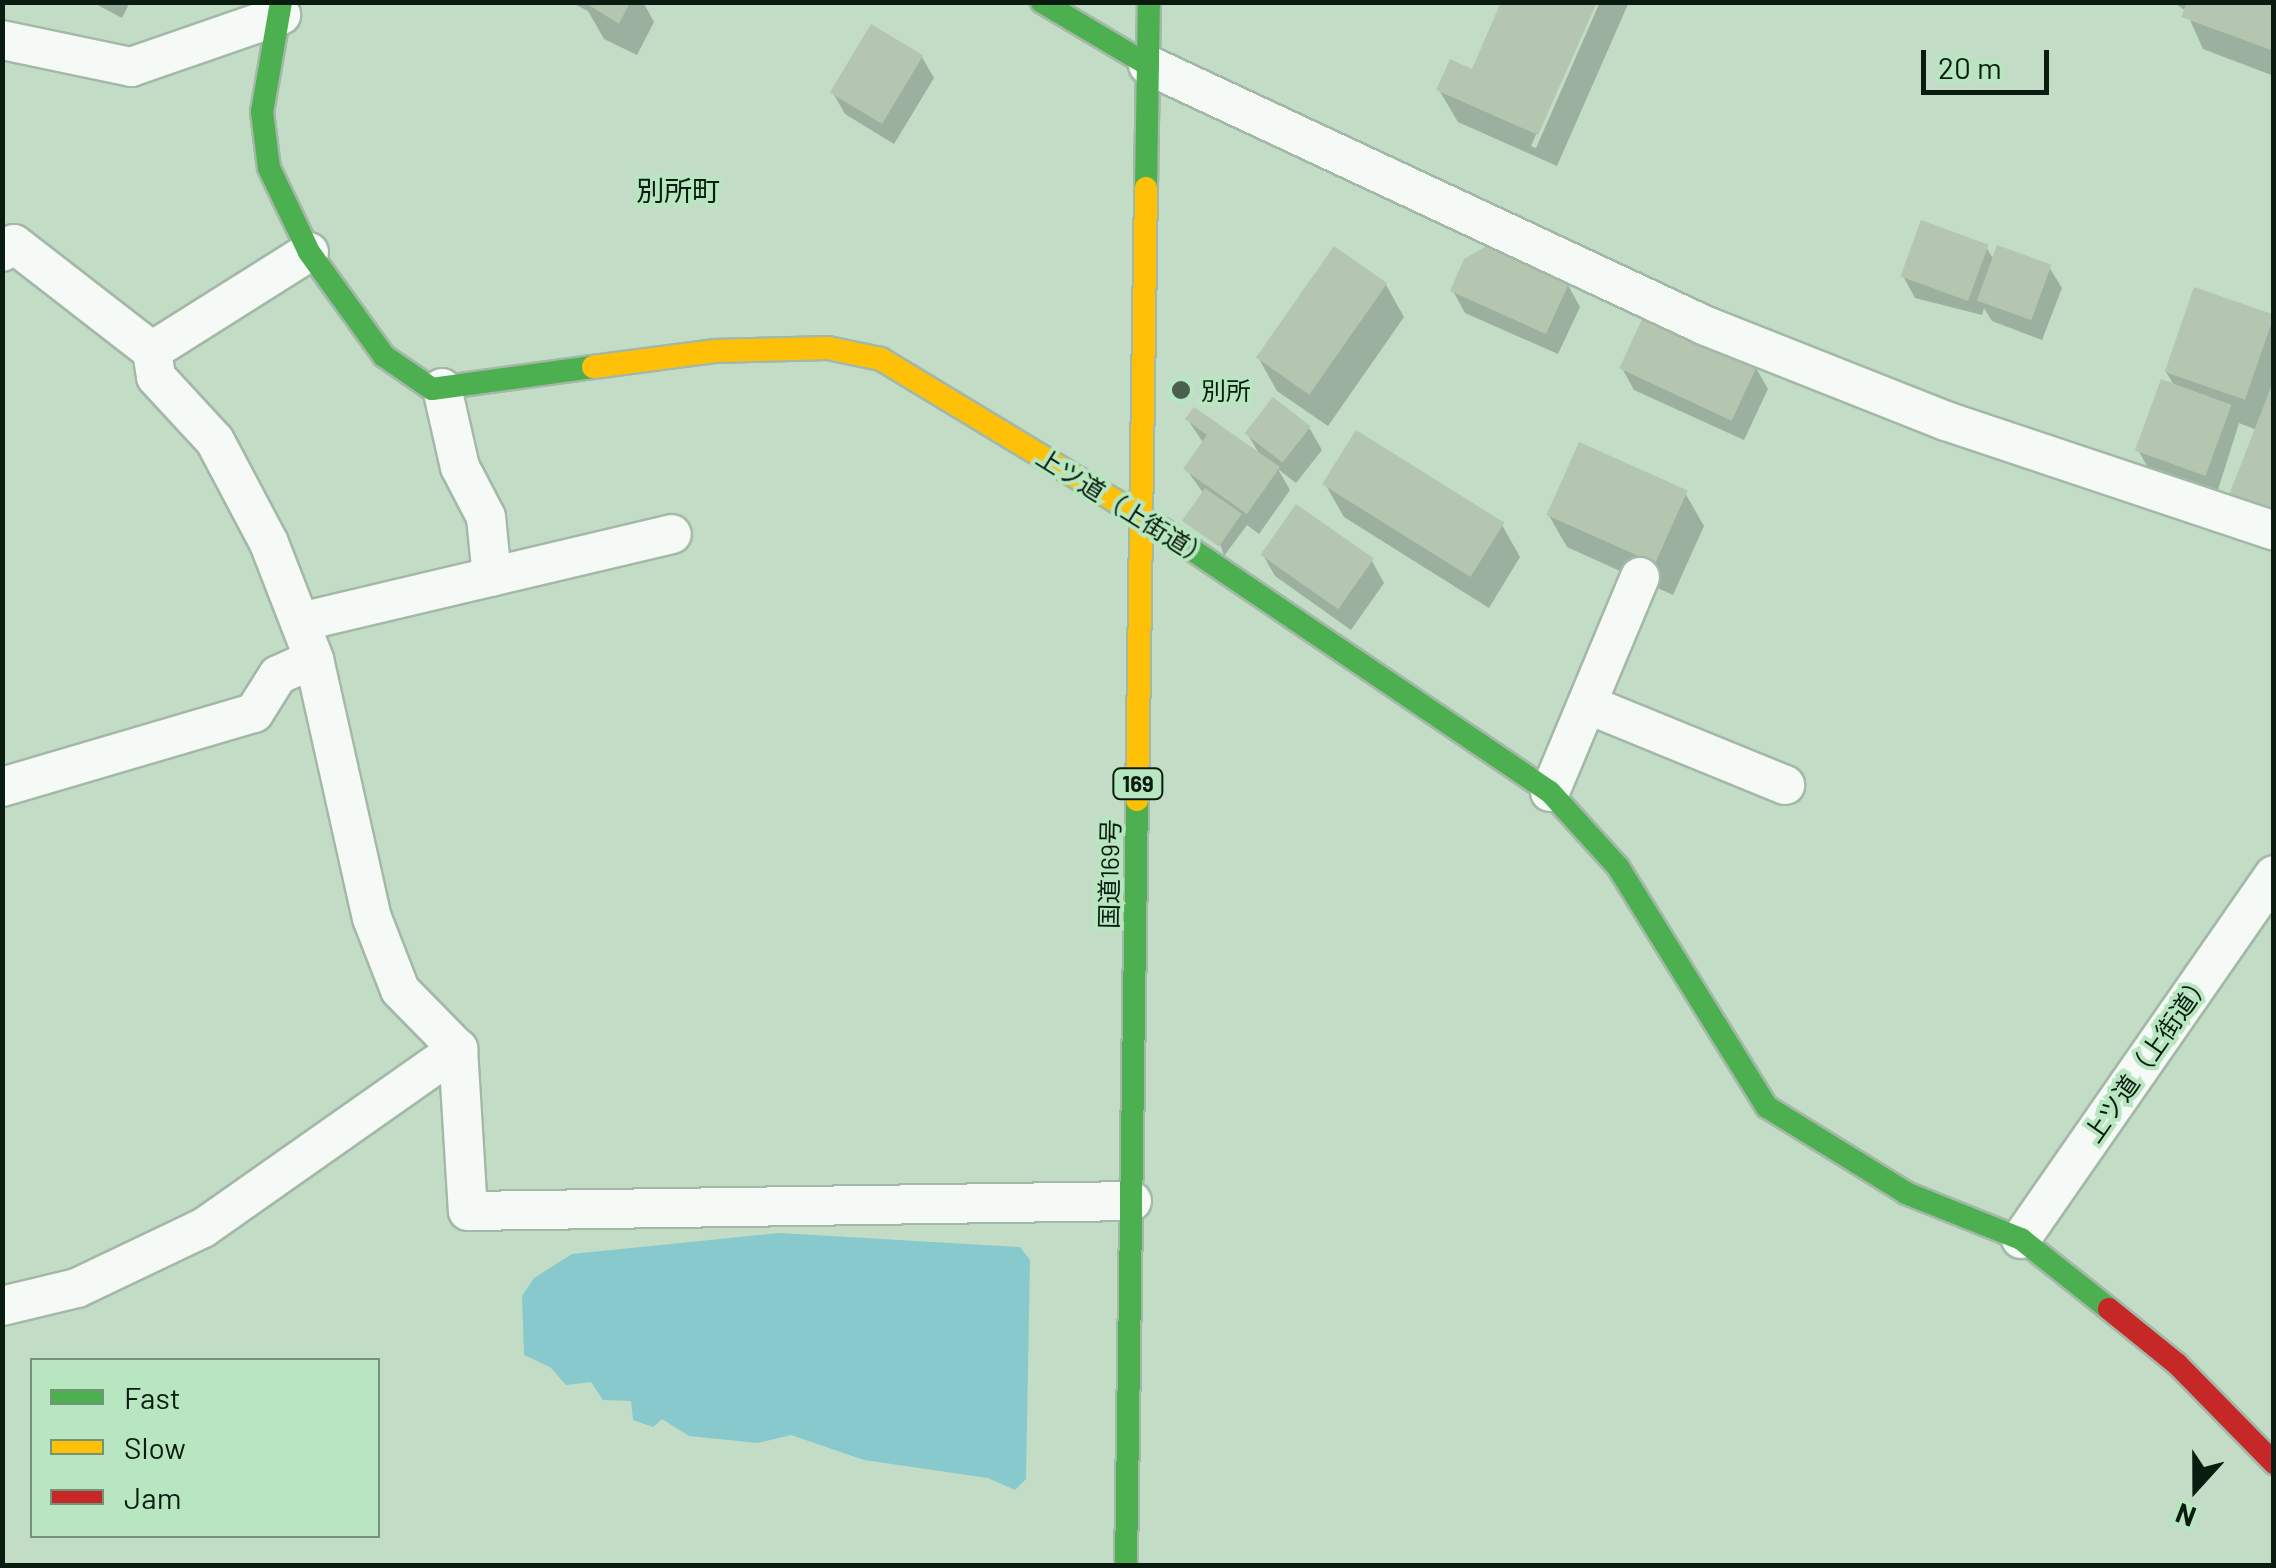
<!DOCTYPE html>
<html>
<head>
<meta charset="utf-8">
<style>
  body { margin:0 }
  #map { position:relative; width:2276px; height:1568px; overflow:hidden; background:#c2dcc6; font-family:Barlow,"Noto Sans JP",sans-serif }
  div>[style] { position:absolute }
  [style*='--x'] { left:calc(var(--x)*1px); top:calc(var(--y)*1px); width:calc(var(--w)*1px); rotate:calc(var(--a)*1deg) }
  .water>* { inset:0; background:#88c9cd }
  .shadow>* { inset:0; background:#0003 }
  .building>* { inset:0; background:#b4c5b0; transform-origin:0 0 }
  .roads { filter:drop-shadow(2px 0 #a4b8a8) drop-shadow(-2px 0 #a4b8a8) drop-shadow(0 2px #a4b8a8) drop-shadow(0 -2px #a4b8a8) }
  .street>* { height:38px; margin:-19px; padding:0 19px; transform-origin:19px; border-radius:19px; background:#f6faf6 }
  .fast>* { height:22px; margin:-11px; padding:0 11px; transform-origin:11px; border-radius:11px; background:#4caf50 }
  .slow>* { height:22px; margin:-11px; padding:0 11px; transform-origin:11px; border-radius:11px; background:#ffc107 }
  .jam>* { height:22px; margin:-11px; padding:0 11px; transform-origin:11px; border-radius:11px; background:#c62828 }
  .dots>* { width:28px; height:28px; translate:-50% -50%; box-sizing:border-box; border:5px solid #b7e6c0; border-radius:50% }
  span { translate:-50% -50%; white-space:nowrap; text-align:center; line-height:1.15; -webkit-text-stroke:8px #b7e6c0; paint-order:stroke }
  .shield-label span { padding:2px 8px; background:#b7e6c0; border:2px solid; border-radius:8px; -webkit-text-stroke-width:0 }
  .shield-label { font-size:22px; color:#0a1c0f; font-weight:700 }
  .poi-label { font-size:25px; color:#0a1c0f }
  .left { translate:0 -50%; text-align:left }
  .street-label { font-size:25px; color:#0a1c0f }
  .neighbourhood-label { font-size:28px; color:#0a1c0f }
  .frame { position:absolute; inset:0; border:5px solid #0a1c0f; pointer-events:none }
  .legend { position:absolute; left:30px; top:1358px; width:350px; height:180px; box-sizing:border-box; background:#b7e6c0; border:2px solid #729579; margin:0; padding:12px 18px; list-style:none; font-size:30px; color:#0a1c0f }
  .legend li { display:flex; align-items:center; gap:20px; height:50px }
  .legend b { width:50px; border:2px solid #729579 }
  .north { position:absolute; left:2146px; top:1438px; width:100px; height:100px; -webkit-text-stroke:8px #b7e6c0; paint-order:stroke; rotate:201deg; font-size:28px; font-weight:700; line-height:40px; text-align:center; color:#0a1c0f }
  .north::after { content:''; display:block; margin:auto; width:35px; height:45px; background:#0a1c0f; clip-path:polygon(50% 0,100% 100%,50% 72%,0 100%) }
  .scale { position:absolute; left:1921px; top:50px; width:128px; height:45px; box-sizing:border-box; border:5px solid #0a1c0f; border-top:0; padding-left:12px; font-size:30px; line-height:35px; white-space:nowrap; color:#0a1c0f; -webkit-text-stroke:8px #b7e6c0; paint-order:stroke }
</style>
</head>
<body>
<div id="map">
  <div class="water">
    <div style="clip-path:polygon(780px 1233px,1020px 1247px,1030px 1260px,1026px 1479px,1015px 1490px,988px 1478px,864px 1460px,791px 1435px,758px 1443px,689px 1436px,662px 1419px,653px 1427px,633px 1420px,631px 1401px,603px 1400px,591px 1382px,566px 1385px,550px 1367px,524px 1355px,522px 1296px,534px 1278px,572px 1254px)"></div>
  </div>
  <div class="shadow">
    <div style="clip-path:polygon(92px 2px,130px 2px,122px 18px)"></div>
    <div style="clip-path:polygon(570px 2px,643px 2px,654px 22px,637px 55px,604px 39px,588px 11px)"></div>
    <div style="clip-path:polygon(1594px 2px,1531px 146px,1536px 148px,1600px 2px,1629px 2px,1557px 166px,1458px 122px,1439px 90px)"></div>
    <div style="clip-path:polygon(2173px 2px,2274px 2px,2274px 76px,2203px 49px,2186px 11px)"></div>
    <div style="clip-path:polygon(922px 57px,934px 78px,894px 144px,845px 114px,833px 93px)"></div>
    <div style="clip-path:polygon(1986px 247px,1994px 260px,2049px 267px,2062px 288px,2042px 340px,1992px 321px,1984px 308px,1982px 315px,1915px 298px,1903px 276px)"></div>
    <div style="clip-path:polygon(1386px 285px,1404px 317px,1328px 426px,1277px 391px,1259px 359px)"></div>
    <div style="clip-path:polygon(1568px 285px,1580px 307px,1558px 354px,1465px 313px,1453px 291px)"></div>
    <div style="clip-path:polygon(2195px 290px,2274px 317px,2274px 536px,2250px 527px,2232px 495px,2257px 430px,2239px 423px,2216px 496px,2150px 471px,2138px 450px,2175px 387px,2166px 372px)"></div>
    <div style="clip-path:polygon(1622px 368px,1756px 368px,1768px 389px,1744px 440px,1634px 390px)"></div>
    <div style="clip-path:polygon(1188px 420px,1261px 457px,1247px 433px,1310px 429px,1322px 450px,1296px 483px,1278px 469px,1290px 490px,1259px 534px,1247px 525px,1224px 556px,1204px 494px,1186px 469px,1204px 444px)"></div>
    <div style="clip-path:polygon(1325px 484px,1502px 525px,1520px 557px,1489px 608px,1344px 517px)"></div>
    <div style="clip-path:polygon(1685px 493px,1704px 526px,1673px 595px,1567px 547px,1548px 514px)"></div>
    <div style="clip-path:polygon(1263px 555px,1372px 561px,1384px 583px,1351px 630px,1275px 576px)"></div>
  </div>
  <div class="building">
    <div style="clip-path:polygon(584px 2px,630px 2px,619px 24px)"></div>
    <div style="clip-path:polygon(1501px 2px,1597px 2px,1538px 135px,1436px 90px,1450px 59px,1472px 69px)"></div>
    <div style="clip-path:polygon(2187px 2px,2274px 2px,2274px 51px,2181px 17px)"></div>
    <div style="left:871px;top:24px;width:61px;height:80px;rotate:31deg"></div>
    <div style="left:1921px;top:220px;width:72px;height:60px;rotate:20deg"></div>
    <div style="left:1997px;top:245px;width:58px;height:59px;rotate:20deg"></div>
    <div style="left:1334px;top:246px;width:65px;height:136px;rotate:35deg"></div>
    <div style="clip-path:polygon(1487px 246px,1569px 283px,1546px 334px,1450px 291px,1464px 259px)"></div>
    <div style="left:2194px;top:287px;width:85px;height:90px;rotate:19deg"></div>
    <div style="left:1645px;top:313px;width:124px;height:61px;rotate:25deg"></div>
    <div style="left:2161px;top:379px;width:75px;height:76px;rotate:20deg"></div>
    <div style="clip-path:polygon(2273px 382px,2274px 382px,2274px 513px,2229px 495px)"></div>
    <div style="left:1273px;top:397px;width:48px;height:46px;rotate:38deg"></div>
    <div style="clip-path:polygon(1194px 407px,1280px 467px,1247px 514px,1183px 469px,1207px 435px,1185px 419px)"></div>
    <div style="left:1356px;top:430px;width:175px;height:64px;rotate:32deg"></div>
    <div style="left:1579px;top:442px;width:119px;height:80px;rotate:24deg"></div>
    <div style="left:1205px;top:488px;width:45px;height:40px;rotate:35deg"></div>
    <div style="left:1296px;top:504px;width:95px;height:62px;rotate:35deg"></div>
  </div>
  <div class="roads">
    <div class="street">
      <div style="--x:2;--y:40;--w:132;--a:11.8"></div>
      <div style="--x:131;--y:67;--w:159;--a:-19.1"></div>
      <div style="--x:1148;--y:65;--w:616;--a:25.07"></div>
      <div style="--x:1706;--y:326;--w:258;--a:21.6"></div>
      <div style="--x:1946;--y:421;--w:346;--a:18.5"></div>
      <div style="--x:2;--y:252;--w:14;--a:-34"></div>
      <div style="--x:14;--y:244;--w:175;--a:37.8"></div>
      <div style="--x:309;--y:252;--w:186;--a:147.8"></div>
      <div style="--x:152;--y:351;--w:26;--a:81"></div>
      <div style="--x:156;--y:377;--w:87;--a:47.3"></div>
      <div style="--x:215;--y:441;--w:115;--a:62.1"></div>
      <div style="--x:269;--y:543;--w:124;--a:68.8"></div>
      <div style="--x:314;--y:659;--w:265;--a:77.4"></div>
      <div style="--x:372;--y:918;--w:77;--a:68.7"></div>
      <div style="--x:400;--y:990;--w:83;--a:45.5"></div>
      <div style="--x:458;--y:1049;--w:162;--a:86.5"></div>
      <div style="--x:468;--y:1211;--w:664;--a:-0.86"></div>
      <div style="--x:442;--y:388;--w:81;--a:77.2"></div>
      <div style="--x:460;--y:467;--w:56;--a:62.5"></div>
      <div style="--x:486;--y:517;--w:60;--a:84.3"></div>
      <div style="--x:300;--y:622;--w:382;--a:-13.3"></div>
      <div style="--x:1589;--y:705;--w:212;--a:22.2"></div>
      <div style="--x:2;--y:787;--w:263;--a:-16.4"></div>
      <div style="--x:254;--y:713;--w:45;--a:-57.7"></div>
      <div style="--x:278;--y:675;--w:39;--a:-24"></div>
      <div style="--x:1550;--y:792;--w:233;--a:-67.3"></div>
      <div style="--x:2021;--y:1239;--w:443;--a:-55.2"></div>
      <div style="--x:2;--y:1306;--w:77;--a:-13.5"></div>
      <div style="--x:77;--y:1288;--w:140;--a:-25.5"></div>
      <div style="--x:203;--y:1228;--w:312;--a:-35.1"></div>
    </div>
    <div class="fast">
      <div style="--x:281;--y:2;--w:112;--a:99.8"></div>
      <div style="--x:262;--y:112;--w:56;--a:82.9"></div>
      <div style="--x:269;--y:168;--w:93;--a:64.5"></div>
      <div style="--x:309;--y:252;--w:128;--a:54.2"></div>
      <div style="--x:384;--y:356;--w:58;--a:34.5"></div>
      <div style="--x:432;--y:389;--w:162;--a:-7.8"></div>
      <div style="--x:1042;--y:2;--w:123;--a:30.7"></div>
      <div style="--x:1146;--y:188;--w:186;--a:-89.1"></div>
      <div style="--x:1163;--y:530;--w:467;--a:34.1"></div>
      <div style="--x:1550;--y:792;--w:101;--a:47.8"></div>
      <div style="--x:1618;--y:867;--w:282;--a:58.2"></div>
      <div style="--x:1767;--y:1107;--w:163;--a:31.7"></div>
      <div style="--x:1906;--y:1193;--w:124;--a:21.8"></div>
      <div style="--x:2021;--y:1239;--w:112;--a:38.5"></div>
      <div style="--x:1126;--y:1566;--w:766;--a:-89.18"></div>
    </div>
    <div class="slow">
      <div style="--x:593;--y:367;--w:122;--a:-7.5"></div>
      <div style="--x:714;--y:351;--w:114;--a:-1.5"></div>
      <div style="--x:828;--y:348;--w:54;--a:11.7"></div>
      <div style="--x:881;--y:359;--w:330;--a:31.2"></div>
      <div style="--x:1137;--y:800;--w:612;--a:-89.16"></div>
    </div>
    <div class="jam">
      <div style="--x:2109;--y:1309;--w:87;--a:39"></div>
      <div style="--x:2177;--y:1364;--w:139;--a:45.6"></div>
    </div>
  </div>
  <div class="dots">
    <div style="left:1181px;top:390px;background:#4a5f4f"></div>
  </div>
  <div class="shield-label">
    <span style="left:1138px;top:784px">169</span>
  </div>
  <div class="poi-label">
    <span class="left" style="left:1201px;top:390px">別所</span>
  </div>
  <div class="street-label">
    <span style="left:1124px;top:507px;rotate:32deg">上ツ道（上街道）</span>
    <span style="left:1109px;top:874px;rotate:-89deg">国道169号</span>
    <span style="left:2147px;top:1057px;rotate:-55deg">上ツ道（上街道）</span>
  </div>
  <div class="neighbourhood-label">
    <span style="left:678px;top:190px">別所町</span>
  </div>
  <div class="frame"></div>
  <ul class="legend">
  <li><b style="height:12px;background:#4caf50"></b>Fast</li>
  <li><b style="height:12px;background:#ffc107"></b>Slow</li>
  <li><b style="height:12px;background:#c62828"></b>Jam</li>
  </ul>
  <div class="north">N</div>
  <div class="scale">20 m</div>
</div>
</body>
</html>
